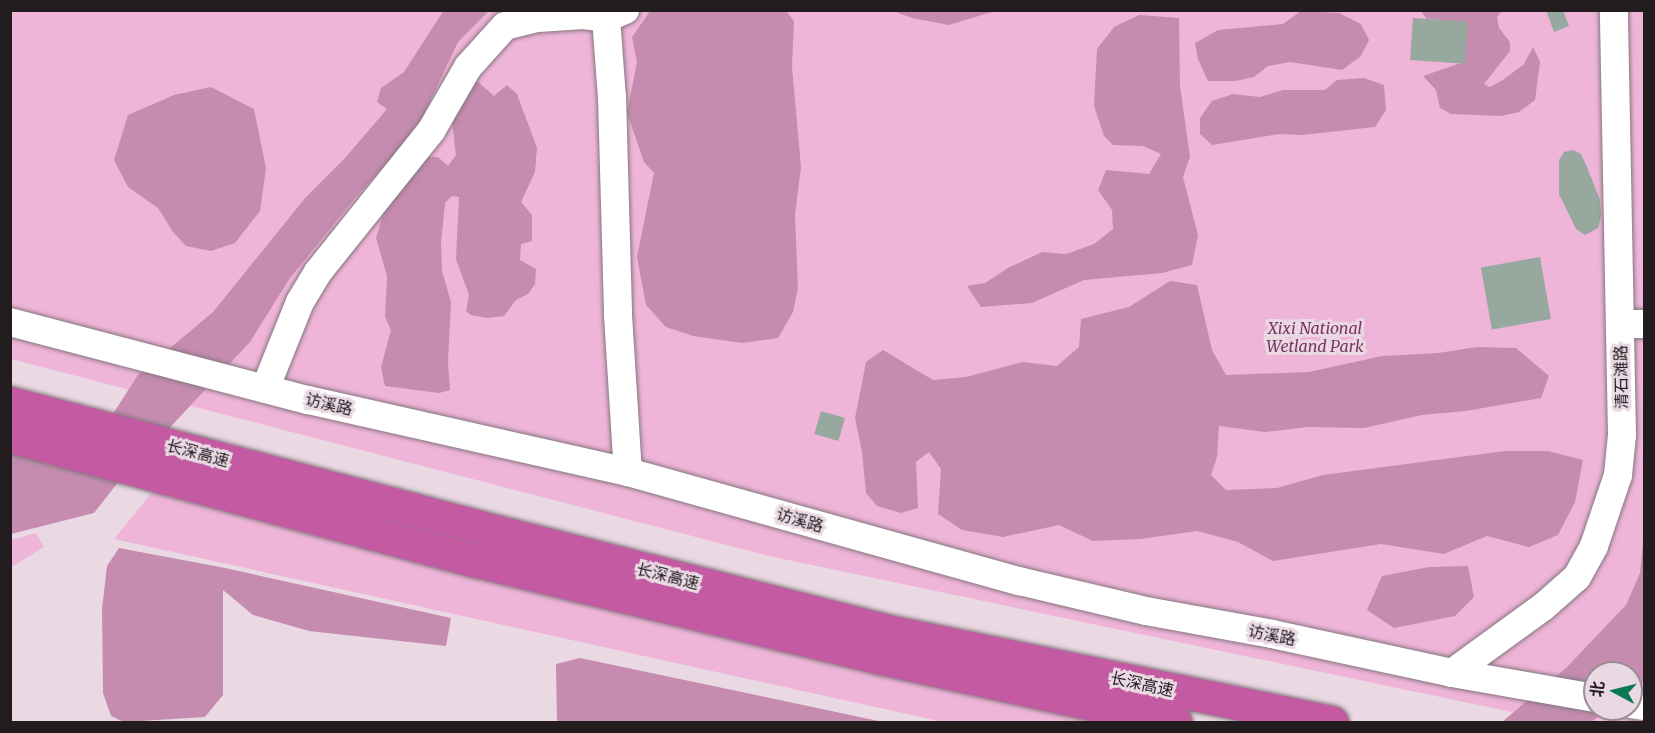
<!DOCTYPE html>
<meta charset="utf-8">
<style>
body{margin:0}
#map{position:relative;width:1655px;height:733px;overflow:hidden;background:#ead9e3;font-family:Merriweather,"Noto Sans SC",serif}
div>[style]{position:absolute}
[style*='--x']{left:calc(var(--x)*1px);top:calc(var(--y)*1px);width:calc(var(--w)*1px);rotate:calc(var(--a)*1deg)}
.green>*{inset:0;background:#efb5d9}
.water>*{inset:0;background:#c58cb0}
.building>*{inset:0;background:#97a89f;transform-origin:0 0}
.roads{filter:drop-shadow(0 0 2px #85767f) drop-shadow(0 0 2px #85767f)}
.minor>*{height:28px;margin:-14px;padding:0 14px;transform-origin:14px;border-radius:14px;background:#fff}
.highway>*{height:33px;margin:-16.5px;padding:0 16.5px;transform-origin:16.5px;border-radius:16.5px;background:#c45aa2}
span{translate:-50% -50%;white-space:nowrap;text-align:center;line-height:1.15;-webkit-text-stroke:6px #ead9e3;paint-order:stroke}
.park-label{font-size:16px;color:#7b3565;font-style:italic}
.street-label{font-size:16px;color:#221c1f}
.frame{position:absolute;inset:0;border:12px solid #221c1f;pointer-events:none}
.north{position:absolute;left:1583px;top:661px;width:60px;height:60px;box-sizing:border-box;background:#ead9e3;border:2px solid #9a8d95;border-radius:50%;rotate:277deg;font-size:16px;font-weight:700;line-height:24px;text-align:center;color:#221c1f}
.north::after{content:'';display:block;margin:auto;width:21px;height:27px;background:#0b7853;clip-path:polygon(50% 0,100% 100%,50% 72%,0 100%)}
</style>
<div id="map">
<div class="green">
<i style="clip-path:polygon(evenodd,10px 11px,1644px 11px,1644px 722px,1559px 722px,769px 556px,11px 359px,10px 11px,1595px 673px,1631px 673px,1631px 709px,1595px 709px,1595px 673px)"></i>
<i style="clip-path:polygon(154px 490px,1143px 722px,943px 722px,114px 539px)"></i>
<i style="clip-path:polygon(36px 533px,44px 547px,11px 567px,11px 540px)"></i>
</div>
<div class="water">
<i style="clip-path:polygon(444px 10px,489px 11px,458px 42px,423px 116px,397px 152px,355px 198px,290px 278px,250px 342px,116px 485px,94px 513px,11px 534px,11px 416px,109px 420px,138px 375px,213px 312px,306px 197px,345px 158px,387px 109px,377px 102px,381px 88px,404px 72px)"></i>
<i style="clip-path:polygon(650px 11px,786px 11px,794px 21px,792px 67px,801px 167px,795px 215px,798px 288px,793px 312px,778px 338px,742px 343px,693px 336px,666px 327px,646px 305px,637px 257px,654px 173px,644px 162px,627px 113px,637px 62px,632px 37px)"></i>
<i style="clip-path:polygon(893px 11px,995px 10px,995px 11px,949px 25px,912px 18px)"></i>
<i style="clip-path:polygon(1301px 11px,1339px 13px,1361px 24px,1369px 40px,1361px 56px,1342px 70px,1290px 62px,1268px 66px,1254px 77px,1236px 81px,1208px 81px,1198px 59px,1195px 43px,1218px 30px,1283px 24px)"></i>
<i style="clip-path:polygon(1421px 11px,1502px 11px,1497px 17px,1499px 28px,1510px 42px,1510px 51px,1484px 84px,1490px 87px,1503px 80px,1524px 64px,1533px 47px,1540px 62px,1535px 100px,1519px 112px,1501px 116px,1451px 114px,1440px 108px,1436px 90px,1423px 76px,1461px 63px,1468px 22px,1427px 19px)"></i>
<i style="clip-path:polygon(1139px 15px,1179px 18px,1180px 86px,1190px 157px,1183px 177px,1198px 235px,1192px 265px,1162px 273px,1084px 280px,1032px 303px,981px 307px,967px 286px,985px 283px,1008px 268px,1042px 252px,1066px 254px,1094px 244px,1113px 229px,1112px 210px,1098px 190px,1106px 170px,1149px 174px,1161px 154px,1143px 146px,1113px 145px,1104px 136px,1094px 106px,1097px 49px,1114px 27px)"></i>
<i style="clip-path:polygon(1364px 78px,1384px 85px,1386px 110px,1375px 127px,1302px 135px,1280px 134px,1212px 145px,1200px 134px,1200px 118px,1212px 101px,1233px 94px,1260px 97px,1283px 90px,1325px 90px,1337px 80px)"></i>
<i style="clip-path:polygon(477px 81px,494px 96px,507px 85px,517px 94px,537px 148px,535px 172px,521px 202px,532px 215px,532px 241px,521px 244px,520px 260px,536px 269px,535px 284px,528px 294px,516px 300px,504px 316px,487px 318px,471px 315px,466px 311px,469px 295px,456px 259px,459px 197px,452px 196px,445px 203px,441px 243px,442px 271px,451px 302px,448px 362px,450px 390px,439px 393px,385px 386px,381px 367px,391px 330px,385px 317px,387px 276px,376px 238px,386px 205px,424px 157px,438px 157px,448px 166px,456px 155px,451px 114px)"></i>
<i style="clip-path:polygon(211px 87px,254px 109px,266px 168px,260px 211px,235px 243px,211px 251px,186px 246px,173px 232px,158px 208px,128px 187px,114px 160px,128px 115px,174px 95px)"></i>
<i style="clip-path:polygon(1170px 281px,1197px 285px,1212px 350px,1226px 375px,1309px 372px,1382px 356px,1438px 353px,1477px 347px,1516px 348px,1549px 376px,1541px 398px,1466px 411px,1422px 415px,1364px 428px,1308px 427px,1265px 432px,1219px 426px,1217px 457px,1211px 475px,1226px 490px,1277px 488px,1323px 475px,1505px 451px,1548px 451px,1583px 460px,1575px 502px,1558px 535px,1529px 547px,1487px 536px,1444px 554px,1381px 544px,1273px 561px,1238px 542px,1197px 531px,1140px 539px,1093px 541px,1059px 525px,1003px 537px,962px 530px,938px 514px,941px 469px,929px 452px,916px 462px,918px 508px,901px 513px,877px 506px,866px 493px,862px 452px,855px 418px,866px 362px,883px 350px,933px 380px,966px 377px,1023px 362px,1057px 366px,1079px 347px,1081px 319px,1129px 307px)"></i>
<i style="clip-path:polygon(1644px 532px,1644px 681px,1631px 692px,1631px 673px,1595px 673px,1595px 709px,1608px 709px,1591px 722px,1502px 722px,1567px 667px,1626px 605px,1640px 573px)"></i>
<i style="clip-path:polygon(119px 548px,225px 568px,451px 618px,446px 646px,309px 631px,253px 615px,223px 590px,223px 695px,205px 717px,124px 722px,111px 716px,103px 693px,102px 609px,107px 566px)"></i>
<i style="clip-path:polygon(1468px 566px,1474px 597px,1455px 616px,1394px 628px,1367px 610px,1382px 576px,1429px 567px)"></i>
<i style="clip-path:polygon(580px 658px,756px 695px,883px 722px,557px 722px,556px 664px)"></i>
</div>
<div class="building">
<i style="clip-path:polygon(1546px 10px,1563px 10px,1569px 26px,1554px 32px)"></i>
<i style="left:1413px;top:18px;width:55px;height:42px;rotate:4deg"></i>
<i style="clip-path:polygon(1573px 150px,1581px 154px,1587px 167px,1600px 200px,1601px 216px,1598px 228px,1585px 235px,1576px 229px,1559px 194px,1559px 160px,1564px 152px)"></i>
<i style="left:1540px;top:257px;width:63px;height:60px;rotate:80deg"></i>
<i style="left:821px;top:411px;width:25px;height:24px;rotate:16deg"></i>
</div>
<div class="roads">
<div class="minor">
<i style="--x:606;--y:18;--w:79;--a:85.7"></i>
<i style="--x:612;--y:97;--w:218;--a:88.4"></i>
<i style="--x:618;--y:315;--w:157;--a:86.4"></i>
<i style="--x:10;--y:322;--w:308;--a:14.7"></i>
<i style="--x:308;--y:400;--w:328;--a:12.7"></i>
<i style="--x:628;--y:472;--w:406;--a:15.6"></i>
<i style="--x:1019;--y:581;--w:130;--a:13.3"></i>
<i style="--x:1146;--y:611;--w:128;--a:10.3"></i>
<i style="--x:1272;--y:634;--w:184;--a:12.2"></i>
<i style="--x:1452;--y:673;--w:145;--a:9.9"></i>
<i style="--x:1620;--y:324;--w:24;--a:0"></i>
<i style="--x:265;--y:389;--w:94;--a:-68.1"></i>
<i style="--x:300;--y:302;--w:35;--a:-59"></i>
<i style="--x:318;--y:272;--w:181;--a:-51.3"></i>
<i style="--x:431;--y:131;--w:74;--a:-60"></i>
<i style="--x:468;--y:67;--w:55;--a:-47.9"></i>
<i style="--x:505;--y:26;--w:34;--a:-14"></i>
<i style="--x:538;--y:18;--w:45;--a:-3.8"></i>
<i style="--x:583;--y:15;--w:23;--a:7"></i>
<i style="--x:606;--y:18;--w:21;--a:-23"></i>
<i style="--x:1452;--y:673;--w:112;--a:-36"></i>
<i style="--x:1543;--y:607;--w:45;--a:-41.4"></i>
<i style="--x:1577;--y:577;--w:35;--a:-61"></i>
<i style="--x:1594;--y:546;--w:75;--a:-71.3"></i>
<i style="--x:1618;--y:475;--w:40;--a:-84.3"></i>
<i style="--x:1622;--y:435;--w:425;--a:-91.1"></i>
<i style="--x:1631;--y:704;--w:13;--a:9"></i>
</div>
<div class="highway">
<i style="--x:10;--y:403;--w:485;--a:14.8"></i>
<i style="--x:479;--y:527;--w:416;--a:14.3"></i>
<i style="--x:882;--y:630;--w:459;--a:11.6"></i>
<i style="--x:10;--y:436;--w:480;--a:15"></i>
<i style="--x:474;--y:560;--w:415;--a:13.5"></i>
<i style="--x:877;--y:657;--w:305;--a:12.3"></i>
</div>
</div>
<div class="park-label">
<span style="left:1315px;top:337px">Xixi National<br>Wetland Park</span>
</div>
<div class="street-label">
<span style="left:1621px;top:377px;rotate:-91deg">清石滩路</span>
<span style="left:329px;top:404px;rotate:13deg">访溪路</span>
<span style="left:198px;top:453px;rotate:15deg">长深高速</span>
<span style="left:800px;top:520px;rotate:16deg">访溪路</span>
<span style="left:668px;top:576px;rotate:14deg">长深高速</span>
<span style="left:1272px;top:635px;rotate:11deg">访溪路</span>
<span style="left:1142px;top:684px;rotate:12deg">长深高速</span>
</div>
<div class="frame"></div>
<div class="north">北</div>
</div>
